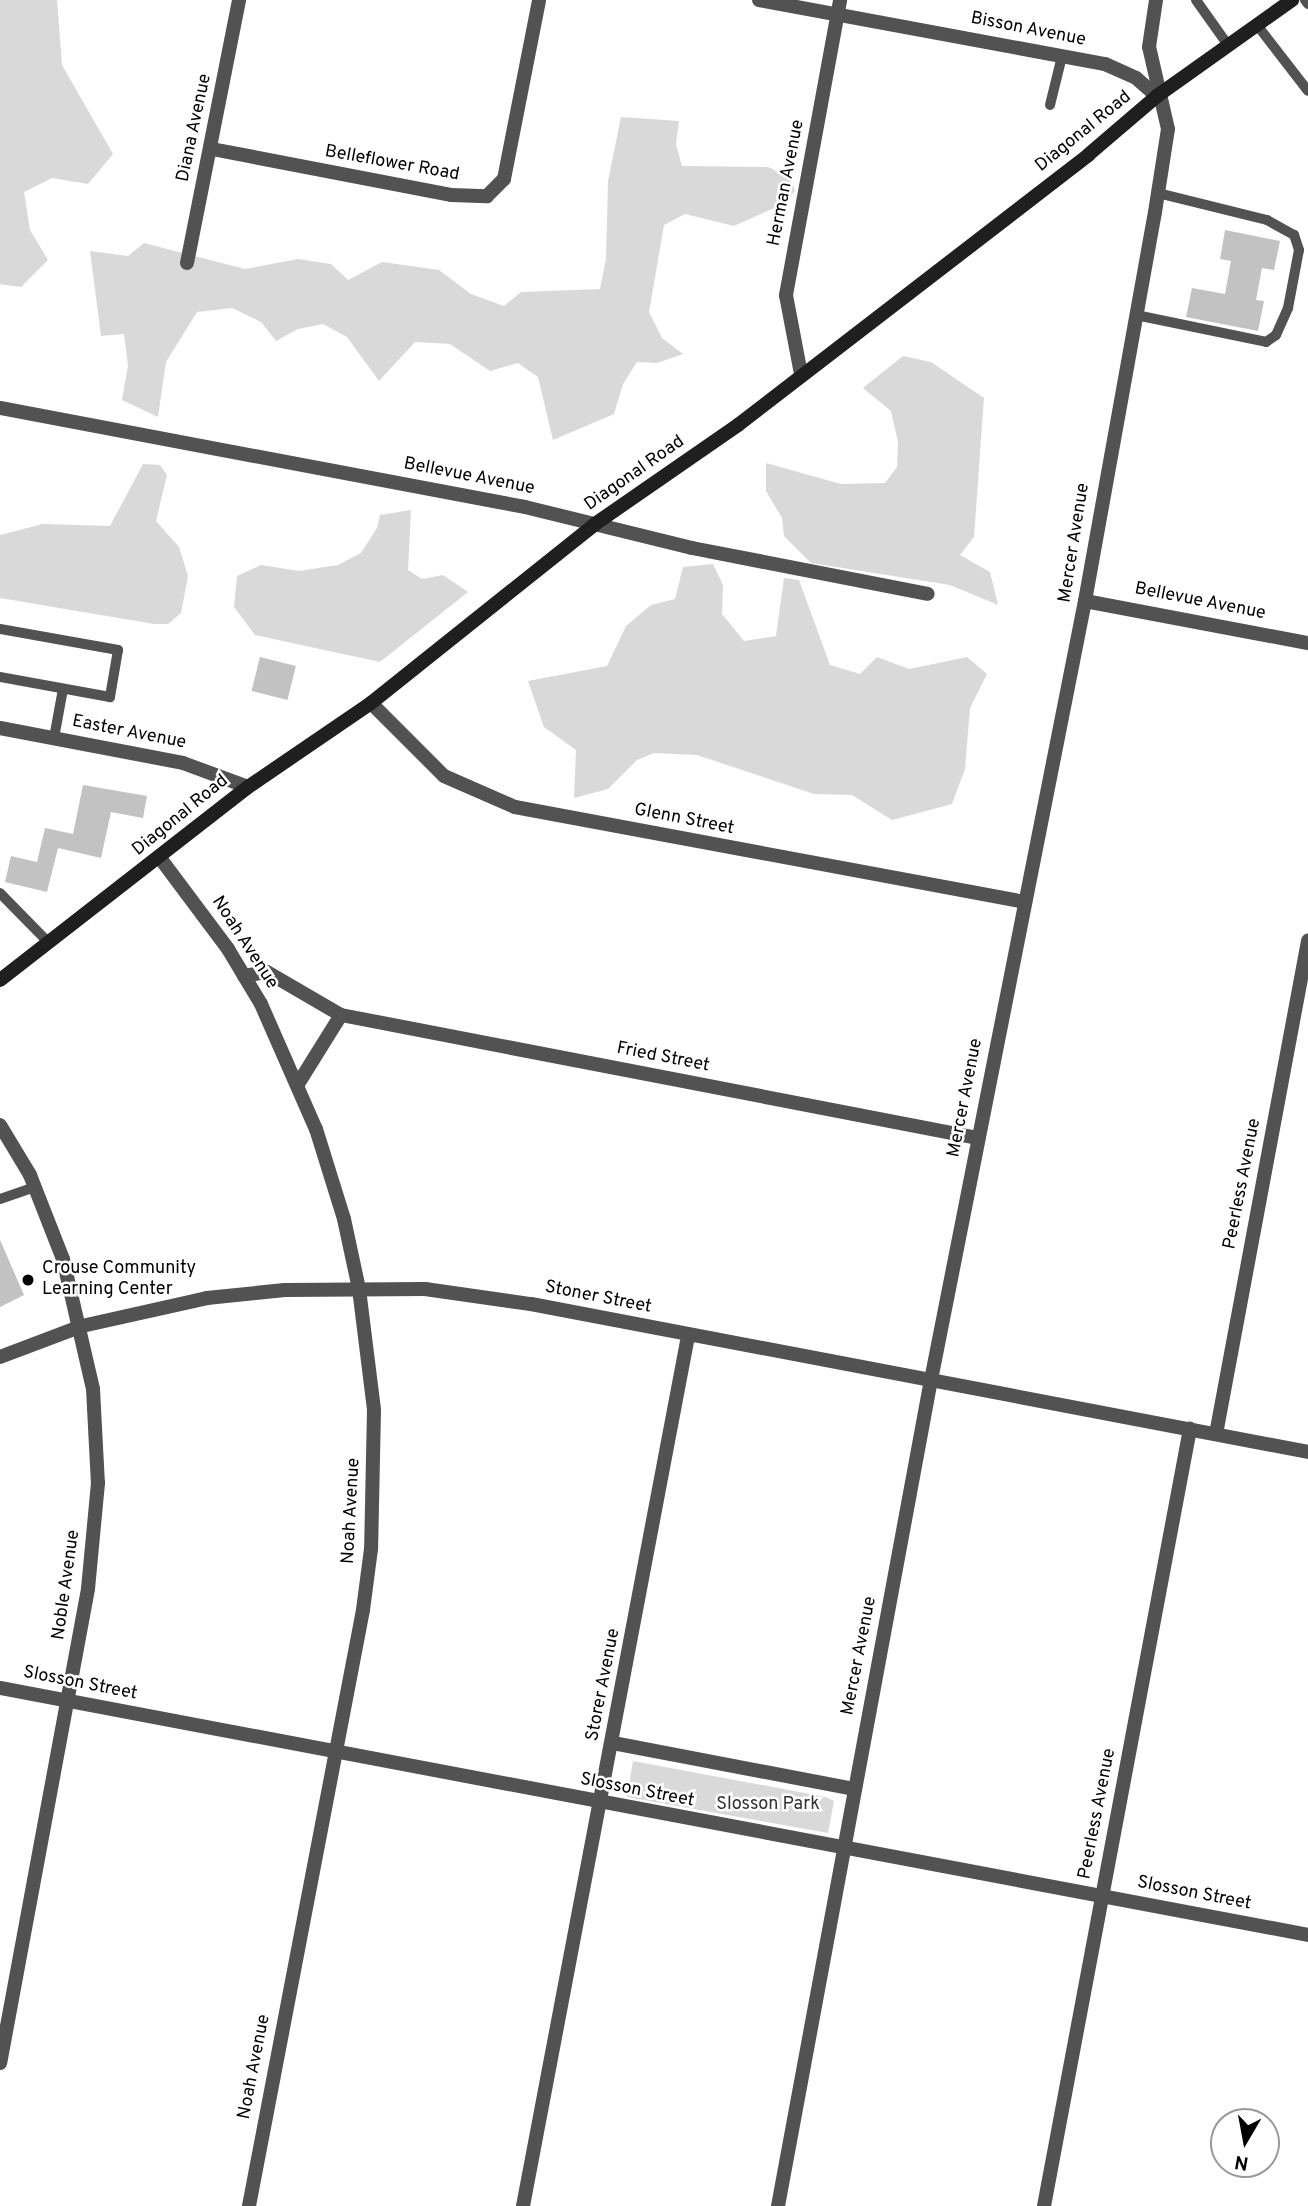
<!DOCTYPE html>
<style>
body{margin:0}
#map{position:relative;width:1308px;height:2206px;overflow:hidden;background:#fff;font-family:Overpass,sans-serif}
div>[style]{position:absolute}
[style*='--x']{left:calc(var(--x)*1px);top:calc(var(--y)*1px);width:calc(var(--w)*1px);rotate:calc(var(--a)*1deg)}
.green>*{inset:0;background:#d9d9d9}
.building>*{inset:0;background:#c2c2c2;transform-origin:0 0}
.lane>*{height:10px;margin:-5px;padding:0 5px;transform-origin:5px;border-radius:5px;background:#525252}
.street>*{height:14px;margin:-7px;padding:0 7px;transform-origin:7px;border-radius:7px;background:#525252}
.secondary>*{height:14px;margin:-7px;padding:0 7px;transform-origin:7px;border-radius:7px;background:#1f1f1f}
.dots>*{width:19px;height:19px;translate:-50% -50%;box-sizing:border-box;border:4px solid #fff;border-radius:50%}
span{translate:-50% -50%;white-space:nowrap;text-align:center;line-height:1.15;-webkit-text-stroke:5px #fff;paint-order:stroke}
.street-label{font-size:18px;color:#000}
.poi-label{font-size:18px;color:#000}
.left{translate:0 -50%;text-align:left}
.park-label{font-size:18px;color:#303030}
.north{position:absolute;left:1210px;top:2108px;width:70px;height:70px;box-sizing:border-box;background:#fff;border:2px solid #999;border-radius:50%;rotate:190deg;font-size:19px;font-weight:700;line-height:28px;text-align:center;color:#000}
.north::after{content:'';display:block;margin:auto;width:24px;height:32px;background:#000;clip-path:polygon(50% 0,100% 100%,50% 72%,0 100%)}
</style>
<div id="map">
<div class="green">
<i style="clip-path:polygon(0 0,57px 0,62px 65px,113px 154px,88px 184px,52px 178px,24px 192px,30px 230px,48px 260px,21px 287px,0 284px)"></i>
<i style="clip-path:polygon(621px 117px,679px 121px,676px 144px,682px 166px,768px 167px,791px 177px,795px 191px,783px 204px,734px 226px,685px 214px,664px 225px,649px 312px,662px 338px,683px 354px,657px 363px,637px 362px,623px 384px,614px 414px,553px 440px,538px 377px,518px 363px,490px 371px,450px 344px,415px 342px,379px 381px,347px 337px,323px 324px,298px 329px,276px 341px,261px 322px,232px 308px,197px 312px,166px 362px,158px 417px,122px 400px,128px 366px,124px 334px,101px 336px,90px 251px,128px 256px,144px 243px,245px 269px,298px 259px,331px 264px,348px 280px,382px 262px,439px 270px,471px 294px,504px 306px,521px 292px,600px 289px,606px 259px,608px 181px)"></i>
<i style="clip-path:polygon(903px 356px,931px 362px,984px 398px,974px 537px,960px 555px,990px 572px,998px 605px,950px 585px,811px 563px,784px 536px,782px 518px,766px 491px,766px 463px,841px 484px,885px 483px,897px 467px,898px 442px,891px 411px,863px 388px)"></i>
<i style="clip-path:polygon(143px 464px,160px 465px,167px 475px,156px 521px,179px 547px,188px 576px,181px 613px,168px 624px,154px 624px,0 598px,0 535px,43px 524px,110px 526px)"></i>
<i style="clip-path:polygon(411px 510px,408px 570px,422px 579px,443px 575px,468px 592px,380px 662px,255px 635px,234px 607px,237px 576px,261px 565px,299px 571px,338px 565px,361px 553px,377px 528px,380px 515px)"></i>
<i style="clip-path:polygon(713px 564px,723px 585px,722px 614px,744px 641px,776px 636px,784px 578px,799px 580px,830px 665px,860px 674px,877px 657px,909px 669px,967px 657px,987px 674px,970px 708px,965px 769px,952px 804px,892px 820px,852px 795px,814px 794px,697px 755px,654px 753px,637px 760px,608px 789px,574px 798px,576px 750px,544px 727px,528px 681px,607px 666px,626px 626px,651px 605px,675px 599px,683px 567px)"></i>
<i style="clip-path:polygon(633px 1761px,826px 1797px,834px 1801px,828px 1833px,627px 1797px)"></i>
</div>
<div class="building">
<i style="clip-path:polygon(1225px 230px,1280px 241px,1274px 270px,1262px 268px,1256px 300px,1264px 301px,1258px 331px,1186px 317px,1192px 288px,1225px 294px,1231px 261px,1220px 259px)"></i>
<i style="left:260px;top:657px;width:37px;height:35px;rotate:14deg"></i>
<i style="clip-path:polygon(83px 785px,147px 796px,143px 818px,111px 812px,101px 858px,58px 848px,47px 892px,5px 882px,11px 856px,37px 862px,45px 828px,73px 834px)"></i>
<i style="clip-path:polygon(0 1240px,24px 1295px,0 1307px)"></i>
</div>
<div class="lane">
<i style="--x:1196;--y:0;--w:55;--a:54.6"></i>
<i style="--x:1305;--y:0;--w:5;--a:53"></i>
<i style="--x:1257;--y:25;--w:83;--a:52.3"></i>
<i style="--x:1050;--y:105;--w:50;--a:-76.2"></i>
<i style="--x:1136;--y:315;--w:133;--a:11.7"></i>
<i style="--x:1266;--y:342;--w:12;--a:-35"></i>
<i style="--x:1276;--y:335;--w:30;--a:-66"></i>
<i style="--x:1288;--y:308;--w:59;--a:-79.3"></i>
<i style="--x:1299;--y:250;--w:16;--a:-108"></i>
<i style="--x:1294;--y:235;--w:31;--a:-151"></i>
<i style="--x:1267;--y:220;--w:112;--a:-166.1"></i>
<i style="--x:0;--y:629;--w:120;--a:10.1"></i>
<i style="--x:118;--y:650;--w:48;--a:99.7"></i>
<i style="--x:110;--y:697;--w:112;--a:-169.7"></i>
<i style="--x:54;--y:738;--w:50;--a:-79.6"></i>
<i style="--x:0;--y:893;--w:70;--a:45.6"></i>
<i style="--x:0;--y:1199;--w:37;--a:-19"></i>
</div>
<div class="street">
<i style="--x:759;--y:0;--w:352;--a:10.5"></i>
<i style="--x:1105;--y:64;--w:34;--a:24"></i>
<i style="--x:1136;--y:78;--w:28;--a:41"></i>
<i style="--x:212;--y:149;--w:243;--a:10.9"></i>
<i style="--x:451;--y:195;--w:36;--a:2"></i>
<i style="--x:487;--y:196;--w:24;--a:-45"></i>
<i style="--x:504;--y:179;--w:182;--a:-78.9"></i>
<i style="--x:187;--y:263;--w:268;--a:-78.8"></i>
<i style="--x:801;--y:374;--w:80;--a:-100.8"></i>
<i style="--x:786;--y:295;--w:300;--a:-79.6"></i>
<i style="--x:0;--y:408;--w:534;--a:10.68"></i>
<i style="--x:525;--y:507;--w:172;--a:13.8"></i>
<i style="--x:692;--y:548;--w:240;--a:11"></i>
<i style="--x:1085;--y:601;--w:227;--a:10.7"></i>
<i style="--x:371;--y:703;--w:103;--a:45"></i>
<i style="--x:444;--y:776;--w:77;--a:23.6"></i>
<i style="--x:515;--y:807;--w:519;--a:10.55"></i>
<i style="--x:0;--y:728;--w:186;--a:10.8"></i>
<i style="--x:183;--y:763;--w:69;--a:20.3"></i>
<i style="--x:160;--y:858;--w:114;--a:53.2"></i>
<i style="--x:228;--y:949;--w:64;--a:59"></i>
<i style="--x:261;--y:1004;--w:137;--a:66.3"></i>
<i style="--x:316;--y:1129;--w:94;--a:72.7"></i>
<i style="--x:344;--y:1219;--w:72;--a:77.9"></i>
<i style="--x:359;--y:1289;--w:122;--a:82.9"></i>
<i style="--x:374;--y:1410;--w:139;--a:91.2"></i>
<i style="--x:371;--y:1549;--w:62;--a:97.5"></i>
<i style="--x:363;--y:1610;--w:607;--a:100.83"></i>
<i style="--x:244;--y:976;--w:23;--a:-10"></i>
<i style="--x:267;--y:972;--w:86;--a:30.2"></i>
<i style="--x:341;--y:1015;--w:649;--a:10.93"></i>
<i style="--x:298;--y:1084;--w:81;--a:-58.1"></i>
<i style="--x:0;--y:1125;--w:58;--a:59"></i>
<i style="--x:30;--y:1175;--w:90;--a:68.6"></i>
<i style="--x:63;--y:1259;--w:133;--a:77"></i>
<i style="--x:93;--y:1389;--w:94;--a:87"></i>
<i style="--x:98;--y:1483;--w:106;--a:95.4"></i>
<i style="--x:88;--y:1589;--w:482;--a:100.5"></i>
<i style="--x:0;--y:1357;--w:88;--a:-20.7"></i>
<i style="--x:82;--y:1326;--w:128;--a:-12.6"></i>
<i style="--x:207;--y:1298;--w:78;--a:-5.9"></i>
<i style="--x:285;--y:1290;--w:140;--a:-0.4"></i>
<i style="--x:425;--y:1289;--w:107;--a:8.1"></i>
<i style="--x:531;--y:1304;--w:791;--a:10.78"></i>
<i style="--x:1216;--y:1434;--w:502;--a:-79.43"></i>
<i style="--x:0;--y:1688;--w:1331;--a:10.69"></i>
<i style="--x:613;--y:1743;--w:245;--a:10.8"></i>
<i style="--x:523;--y:2206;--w:886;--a:-79.26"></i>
<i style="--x:778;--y:2206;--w:840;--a:-79.51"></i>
<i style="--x:931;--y:1380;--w:794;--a:-78.82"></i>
<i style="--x:1085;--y:601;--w:395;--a:-79.8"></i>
<i style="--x:1155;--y:212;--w:84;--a:-81.1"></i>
<i style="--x:1168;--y:129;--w:84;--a:-103"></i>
<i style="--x:1149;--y:47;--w:48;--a:-81.5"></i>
<i style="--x:1044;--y:2206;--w:791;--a:-79.36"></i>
</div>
<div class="secondary">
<i style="--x:0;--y:980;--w:314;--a:-37.9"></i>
<i style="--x:248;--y:787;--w:149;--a:-34.3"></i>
<i style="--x:371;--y:703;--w:287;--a:-38.6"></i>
<i style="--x:595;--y:524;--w:174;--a:-34.7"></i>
<i style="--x:738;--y:425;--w:442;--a:-37.6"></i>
<i style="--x:1088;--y:155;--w:91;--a:-40.5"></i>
<i style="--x:1157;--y:96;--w:166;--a:-35.4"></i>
</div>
<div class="dots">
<i style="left:28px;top:1280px;background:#000"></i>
</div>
<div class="street-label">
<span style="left:1028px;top:30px;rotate:11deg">Bisson Avenue</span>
<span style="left:195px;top:128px;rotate:-78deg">Diana Avenue</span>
<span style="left:1084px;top:132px;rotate:-39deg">Diagonal Road</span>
<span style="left:392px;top:164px;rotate:10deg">Belleflower Road</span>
<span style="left:787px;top:183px;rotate:-79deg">Herman Avenue</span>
<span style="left:635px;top:474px;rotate:-35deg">Diagonal Road</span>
<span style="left:469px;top:477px;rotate:11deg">Bellevue Avenue</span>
<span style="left:1075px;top:543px;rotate:-81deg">Mercer Avenue</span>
<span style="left:1200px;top:602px;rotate:11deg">Bellevue Avenue</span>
<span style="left:129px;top:733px;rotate:11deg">Easter Avenue</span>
<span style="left:181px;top:816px;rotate:-39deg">Diagonal Road</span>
<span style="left:684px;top:820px;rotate:11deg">Glenn Street</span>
<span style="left:244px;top:943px;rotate:57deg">Noah Avenue</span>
<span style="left:663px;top:1058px;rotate:11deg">Fried Street</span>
<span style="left:966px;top:1098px;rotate:-79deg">Mercer Avenue</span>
<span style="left:1243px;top:1184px;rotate:-79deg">Peerless Avenue</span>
<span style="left:598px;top:1298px;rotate:11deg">Stoner Street</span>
<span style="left:352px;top:1511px;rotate:-87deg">Noah Avenue</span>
<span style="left:67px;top:1585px;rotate:-82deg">Noble Avenue</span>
<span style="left:860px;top:1656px;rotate:-79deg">Mercer Avenue</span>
<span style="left:80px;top:1684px;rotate:11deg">Slosson Street</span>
<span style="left:604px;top:1685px;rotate:-79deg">Storer Avenue</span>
<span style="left:637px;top:1791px;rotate:11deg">Slosson Street</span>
<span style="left:1098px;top:1814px;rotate:-79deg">Peerless Avenue</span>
<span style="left:1194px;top:1894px;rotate:11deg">Slosson Street</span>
<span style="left:255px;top:2067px;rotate:-79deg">Noah Avenue</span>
</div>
<div class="poi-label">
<span class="left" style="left:42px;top:1280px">Crouse Community<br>Learning Center</span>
</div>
<div class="park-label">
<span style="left:768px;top:1805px">Slosson Park</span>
</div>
<div class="north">N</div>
</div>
